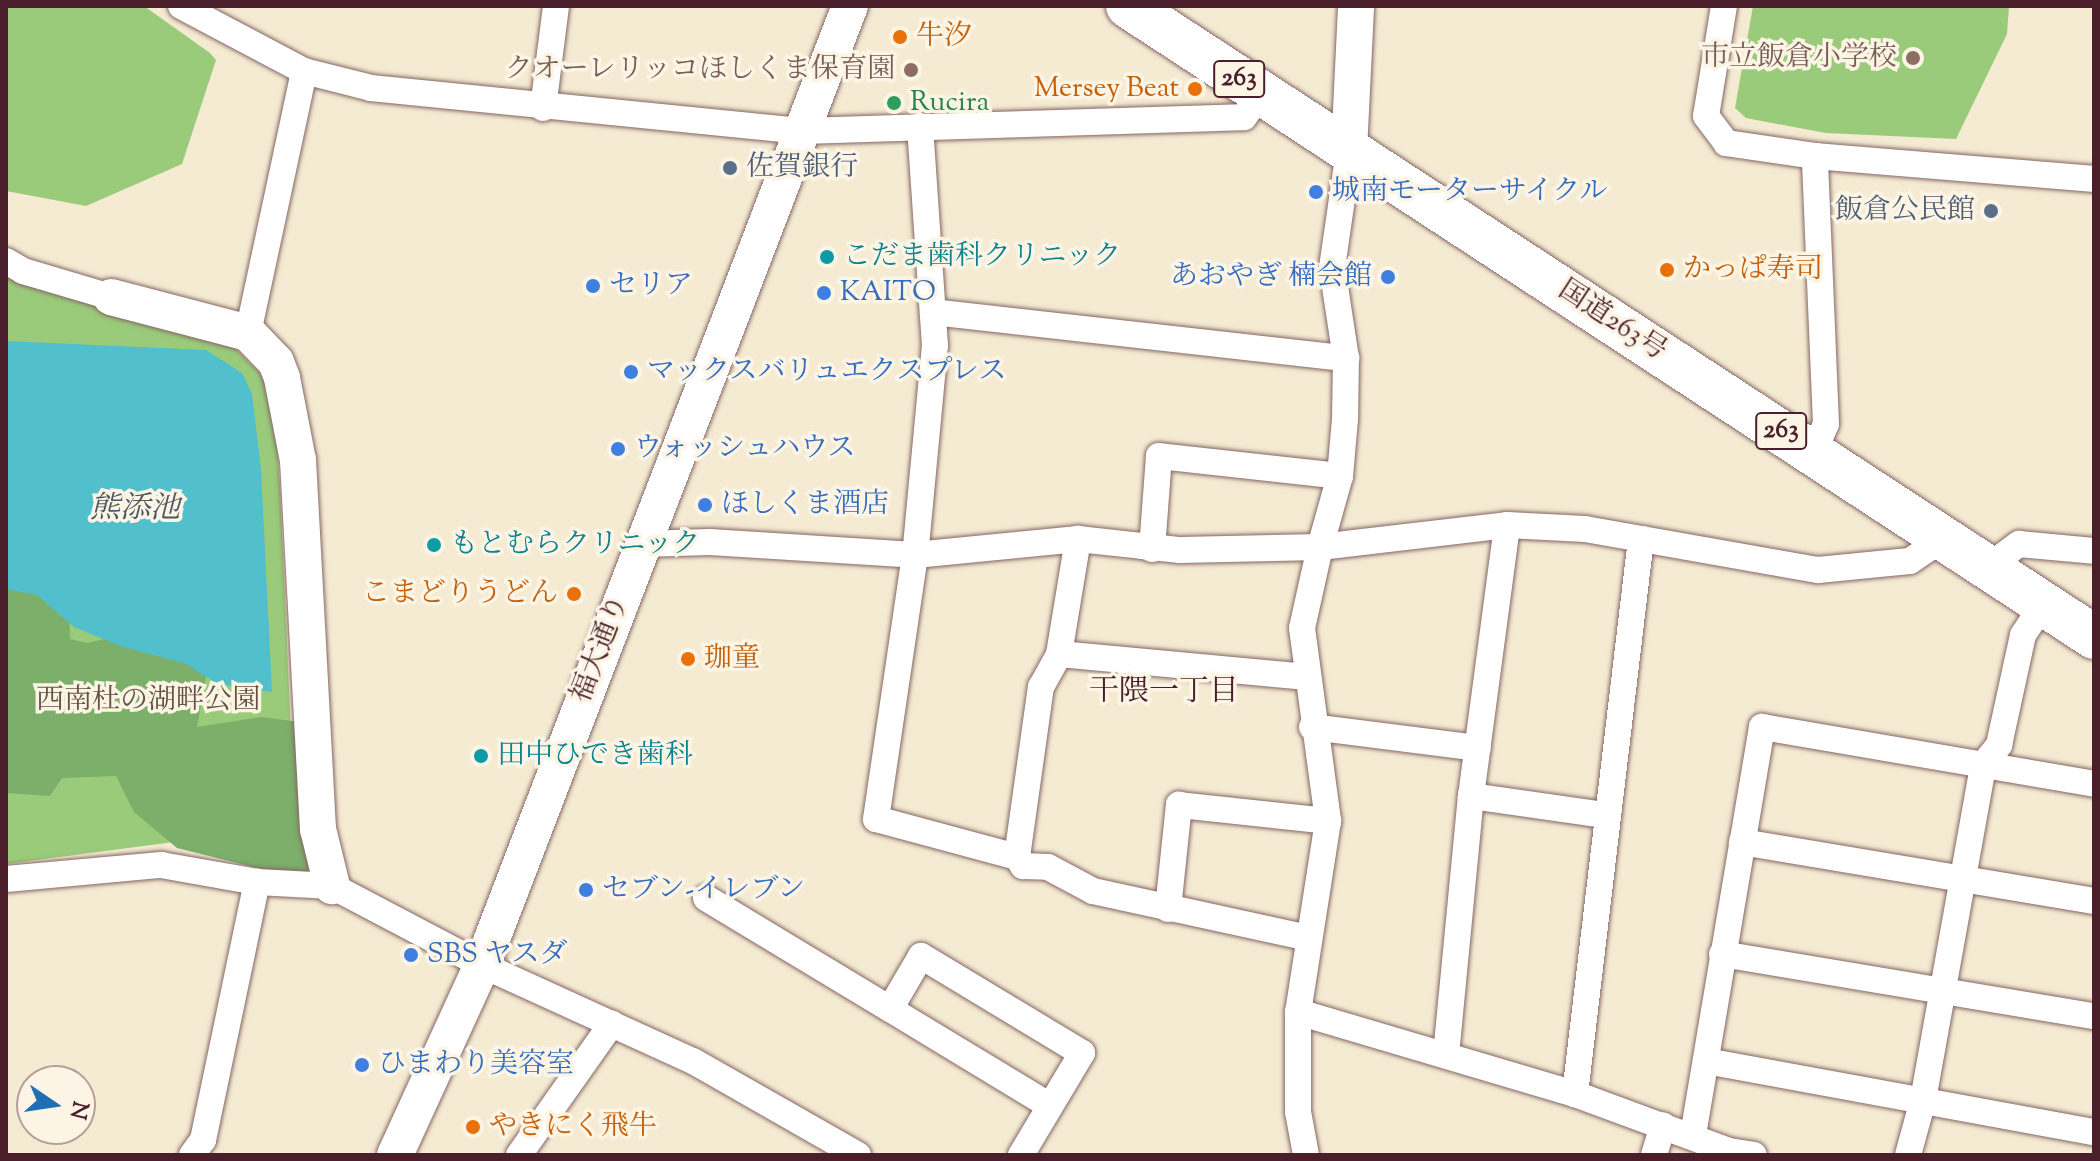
<!DOCTYPE html>
<meta charset="utf-8">
<style>
body{margin:0}
#map{position:relative;width:2100px;height:1161px;overflow:hidden;background:#f4ebd2;font-family:"Sorts Mill Goudy","Noto Serif JP",serif}
div>[style]{position:absolute}
[style*='--x']{left:calc(var(--x)*1px);top:calc(var(--y)*1px);width:calc(var(--w)*1px);rotate:calc(var(--a)*1deg)}
.green>*{inset:0;background:#9acb7a}
.forest>*{inset:0;background:#7baf6a}
.water>*{inset:0;background:#52bfcc}
.roads{filter:drop-shadow(0 0 2px #866665) drop-shadow(0 0 2px #866665)}
.street>*{height:26px;margin:-13px;padding:0 13px;transform-origin:13px;border-radius:13px;background:#fff}
.secondary>*{height:36px;margin:-18px;padding:0 18px;transform-origin:18px;border-radius:18px;background:#fff}
.highway>*{height:44px;margin:-22px;padding:0 22px;transform-origin:22px;border-radius:22px;background:#fff}
.dots>*{width:22px;height:22px;translate:-50% -50%;box-sizing:border-box;border:4px solid #fcf5e5;border-radius:50%}
span{translate:-50% -50%;white-space:nowrap;text-align:center;line-height:1.15;-webkit-text-stroke:7px #fcf5e5;paint-order:stroke}
.shield-label span{padding:2px 6px;background:#fcf5e5;border:2px solid;border-radius:6px;-webkit-text-stroke-width:0}
.shield-label{font-size:26px;color:#4a1f2b;font-weight:700}
.food-label{font-size:28px;color:#c56008}
.left{translate:0 -50%;text-align:left}
.right{translate:-100% -50%;text-align:right}
.education-label{font-size:28px;color:#785e54}
.leisure-label{font-size:28px;color:#27864d}
.service-label{font-size:28px;color:#4e5e75}
.shop-label{font-size:28px;color:#366cbe}
.culture-label{font-size:28px;color:#0d838f}
.street-label{font-size:28px;color:#4a1f2b}
.park-label{font-size:28px;color:#625343}
.water-label{font-size:30px;color:#4d5763;font-style:italic}
.neighbourhood-label{font-size:30px;color:#4a1f2b}
.frame{position:absolute;inset:0;border:8px solid #4a1f2b;pointer-events:none}
.north{position:absolute;left:16px;top:1065px;width:80px;height:80px;box-sizing:border-box;background:#fcf5e5;border:2px solid #b59f9b;border-radius:50%;rotate:103deg;font-size:22px;font-weight:700;line-height:32px;text-align:center;color:#4a1f2b}
.north::after{content:'';display:block;margin:auto;width:28px;height:36px;background:#1f6fb2;clip-path:polygon(50% 0,100% 100%,50% 72%,0 100%)}
</style>
<div id="map">
<div class="green">
<i style="clip-path:polygon(6px 6px,144px 6px,210px 53px,216px 60px,182px 164px,86px 206px,6px 191px)"></i>
<i style="clip-path:polygon(1753px 6px,2009px 6px,2007px 34px,1956px 139px,1826px 133px,1746px 118px,1735px 108px)"></i>
<i style="clip-path:polygon(6px 272px,229px 342px,263px 376px,275px 418px,280px 488px,297px 868px,174px 842px,6px 864px)"></i>
</div>
<div class="forest">
<i style="clip-path:polygon(6px 571px,69px 606px,70px 639px,87px 643px,122px 635px,207px 671px,197px 727px,261px 717px,300px 722px,311px 862px,307px 872px,269px 871px,177px 848px,134px 812px,116px 776px,62px 778px,50px 796px,6px 793px)"></i>
</div>
<div class="water">
<i style="clip-path:polygon(6px 341px,206px 350px,242px 373px,252px 394px,261px 470px,272px 692px,218px 684px,184px 663px,123px 647px,74px 627px,37px 595px,6px 589px)"></i>
</div>
<div class="roads">
<div class="street">
<i style="--x:181;--y:6;--w:139;--a:27.9"></i>
<i style="--x:304;--y:71;--w:69;--a:14.2"></i>
<i style="--x:371;--y:88;--w:431;--a:5.7"></i>
<i style="--x:800;--y:131;--w:444;--a:-1.8"></i>
<i style="--x:1244;--y:117;--w:29;--a:-54"></i>
<i style="--x:1724;--y:6;--w:111;--a:99.3"></i>
<i style="--x:1706;--y:116;--w:34;--a:53"></i>
<i style="--x:1726;--y:143;--w:90;--a:8.3"></i>
<i style="--x:543;--y:108;--w:103;--a:-82.7"></i>
<i style="--x:920;--y:126;--w:220;--a:86.1"></i>
<i style="--x:935;--y:345;--w:211;--a:95.4"></i>
<i style="--x:915;--y:555;--w:267;--a:98.4"></i>
<i style="--x:876;--y:819;--w:146;--a:15.1"></i>
<i style="--x:1017;--y:857;--w:11;--a:56"></i>
<i style="--x:1023;--y:866;--w:25;--a:2"></i>
<i style="--x:1048;--y:867;--w:51;--a:28.1"></i>
<i style="--x:1093;--y:891;--w:220;--a:12.3"></i>
<i style="--x:1349;--y:151;--w:117;--a:98.3"></i>
<i style="--x:1332;--y:267;--w:92;--a:81.3"></i>
<i style="--x:1346;--y:358;--w:61;--a:90.9"></i>
<i style="--x:1345;--y:419;--w:57;--a:95"></i>
<i style="--x:1340;--y:476;--w:74;--a:105.7"></i>
<i style="--x:1320;--y:547;--w:188;--a:-6.7"></i>
<i style="--x:1507;--y:525;--w:78;--a:2.9"></i>
<i style="--x:1585;--y:529;--w:237;--a:10"></i>
<i style="--x:1818;--y:570;--w:92;--a:-5.6"></i>
<i style="--x:1910;--y:561;--w:41;--a:-34.1"></i>
<i style="--x:6;--y:261;--w:20;--a:30"></i>
<i style="--x:23;--y:271;--w:92;--a:16.5"></i>
<i style="--x:933;--y:312;--w:416;--a:6.4"></i>
<i style="--x:248;--y:333;--w:268;--a:-77.9"></i>
<i style="--x:1814;--y:452;--w:30;--a:-67"></i>
<i style="--x:1826;--y:424;--w:268;--a:-92.4"></i>
<i style="--x:1815;--y:156;--w:280;--a:4.7"></i>
<i style="--x:640;--y:544;--w:70;--a:-1.6"></i>
<i style="--x:710;--y:542;--w:205;--a:3.6"></i>
<i style="--x:915;--y:555;--w:164;--a:-5.6"></i>
<i style="--x:1078;--y:539;--w:103;--a:6.2"></i>
<i style="--x:1180;--y:550;--w:140;--a:-1.2"></i>
<i style="--x:1320;--y:547;--w:83;--a:102.5"></i>
<i style="--x:1302;--y:628;--w:195;--a:82.3"></i>
<i style="--x:1328;--y:821;--w:193;--a:98.9"></i>
<i style="--x:1152;--y:549;--w:93;--a:-85.7"></i>
<i style="--x:1159;--y:456;--w:182;--a:6.3"></i>
<i style="--x:1988;--y:567;--w:39;--a:-37"></i>
<i style="--x:2019;--y:544;--w:75;--a:5.3"></i>
<i style="--x:1059;--y:654;--w:247;--a:5.3"></i>
<i style="--x:1312;--y:727;--w:167;--a:7.2"></i>
<i style="--x:1471;--y:796;--w:135;--a:8.1"></i>
<i style="--x:1742;--y:842;--w:357;--a:9.5"></i>
<i style="--x:1017;--y:857;--w:172;--a:-82"></i>
<i style="--x:1041;--y:687;--w:38;--a:-61"></i>
<i style="--x:1059;--y:654;--w:117;--a:-80.6"></i>
<i style="--x:6;--y:879;--w:156;--a:-5.2"></i>
<i style="--x:161;--y:865;--w:97;--a:10"></i>
<i style="--x:257;--y:882;--w:75;--a:3.1"></i>
<i style="--x:332;--y:886;--w:170;--a:27.8"></i>
<i style="--x:482;--y:965;--w:232;--a:24.5"></i>
<i style="--x:693;--y:1061;--w:190;--a:29.7"></i>
<i style="--x:706;--y:898;--w:215;--a:31.1"></i>
<i style="--x:1168;--y:909;--w:105;--a:-84"></i>
<i style="--x:1179;--y:805;--w:150;--a:6.1"></i>
<i style="--x:1722;--y:954;--w:377;--a:9.5"></i>
<i style="--x:1446;--y:1055;--w:260;--a:-84.5"></i>
<i style="--x:1471;--y:796;--w:273;--a:-82.4"></i>
<i style="--x:1706;--y:1061;--w:394;--a:10.4"></i>
<i style="--x:1575;--y:1094;--w:559;--a:-83.22"></i>
<i style="--x:1693;--y:1135;--w:414;--a:-80.4"></i>
<i style="--x:1762;--y:727;--w:337;--a:9.7"></i>
<i style="--x:192;--y:1155;--w:19;--a:-54"></i>
<i style="--x:203;--y:1140;--w:264;--a:-78.2"></i>
<i style="--x:519;--y:1155;--w:161;--a:-54.8"></i>
<i style="--x:1021;--y:1155;--w:119;--a:-59.1"></i>
<i style="--x:1082;--y:1053;--w:188;--a:-148.9"></i>
<i style="--x:921;--y:956;--w:61;--a:120.3"></i>
<i style="--x:890;--y:1009;--w:187;--a:31.2"></i>
<i style="--x:1306;--y:1155;--w:44;--a:-100.5"></i>
<i style="--x:1298;--y:1112;--w:100;--a:-90"></i>
<i style="--x:1298;--y:1012;--w:289;--a:16.5"></i>
<i style="--x:1575;--y:1094;--w:164;--a:20.3"></i>
<i style="--x:1729;--y:1151;--w:25;--a:9"></i>
<i style="--x:1654;--y:1155;--w:31;--a:-73"></i>
<i style="--x:1908;--y:1155;--w:57;--a:-74.7"></i>
<i style="--x:1923;--y:1100;--w:340;--a:-79.8"></i>
<i style="--x:1983;--y:765;--w:26;--a:-51"></i>
<i style="--x:1999;--y:745;--w:113;--a:-77.7"></i>
<i style="--x:2023;--y:635;--w:37;--a:-57"></i>
</div>
<div class="secondary">
<i style="--x:1349;--y:151;--w:145;--a:-87.2"></i>
<i style="--x:111;--y:297;--w:142;--a:14.7"></i>
<i style="--x:248;--y:333;--w:40;--a:46"></i>
<i style="--x:276;--y:362;--w:17;--a:69"></i>
<i style="--x:282;--y:378;--w:84;--a:79"></i>
<i style="--x:298;--y:460;--w:370;--a:86.9"></i>
<i style="--x:318;--y:829;--w:59;--a:76.2"></i>
<i style="--x:395;--y:1155;--w:209;--a:-65.4"></i>
<i style="--x:482;--y:965;--w:1027;--a:-69.01"></i>
</div>
<div class="highway">
<i style="--x:1128;--y:6;--w:1154;--a:33.15"></i>
</div>
</div>
<div class="dots">
<i style="left:900px;top:37px;background:#e8710a"></i>
<i style="left:1913px;top:58px;background:#8d6e63"></i>
<i style="left:911px;top:70px;background:#8d6e63"></i>
<i style="left:1195px;top:89px;background:#e8710a"></i>
<i style="left:894px;top:103px;background:#2e9e5b"></i>
<i style="left:730px;top:168px;background:#5c6f8a"></i>
<i style="left:1316px;top:192px;background:#3f7fe0"></i>
<i style="left:1991px;top:211px;background:#5c6f8a"></i>
<i style="left:827px;top:257px;background:#0f9aa8"></i>
<i style="left:1667px;top:270px;background:#e8710a"></i>
<i style="left:1388px;top:277px;background:#3f7fe0"></i>
<i style="left:593px;top:286px;background:#3f7fe0"></i>
<i style="left:824px;top:293px;background:#3f7fe0"></i>
<i style="left:631px;top:372px;background:#3f7fe0"></i>
<i style="left:618px;top:449px;background:#3f7fe0"></i>
<i style="left:705px;top:505px;background:#3f7fe0"></i>
<i style="left:434px;top:545px;background:#0f9aa8"></i>
<i style="left:574px;top:594px;background:#e8710a"></i>
<i style="left:688px;top:659px;background:#e8710a"></i>
<i style="left:481px;top:756px;background:#0f9aa8"></i>
<i style="left:586px;top:890px;background:#3f7fe0"></i>
<i style="left:411px;top:955px;background:#3f7fe0"></i>
<i style="left:362px;top:1065px;background:#3f7fe0"></i>
<i style="left:473px;top:1127px;background:#e8710a"></i>
</div>
<div class="shield-label">
<span style="left:1239px;top:79px">263</span>
<span style="left:1781px;top:431px">263</span>
</div>
<div class="food-label">
<span class="left" style="left:916px;top:37px">牛汐</span>
<span class="right" style="left:1179px;top:89px">Mersey Beat</span>
<span class="left" style="left:1683px;top:270px">かっぱ寿司</span>
<span class="right" style="left:558px;top:594px">こまどりうどん</span>
<span class="left" style="left:704px;top:659px">珈童</span>
<span class="left" style="left:489px;top:1127px">やきにく飛牛</span>
</div>
<div class="education-label">
<span class="right" style="left:1897px;top:58px">市立飯倉小学校</span>
<span class="right" style="left:895px;top:70px">クオーレリッコほしくま保育園</span>
</div>
<div class="leisure-label">
<span class="left" style="left:910px;top:103px">Rucira</span>
</div>
<div class="service-label">
<span class="left" style="left:746px;top:168px">佐賀銀行</span>
<span class="right" style="left:1975px;top:211px">飯倉公民館</span>
</div>
<div class="shop-label">
<span class="left" style="left:1332px;top:192px">城南モーターサイクル</span>
<span class="right" style="left:1372px;top:277px">あおやぎ 楠会館</span>
<span class="left" style="left:609px;top:286px">セリア</span>
<span class="left" style="left:840px;top:293px">KAITO</span>
<span class="left" style="left:647px;top:372px">マックスバリュエクスプレス</span>
<span class="left" style="left:634px;top:449px">ウォッシュハウス</span>
<span class="left" style="left:721px;top:505px">ほしくま酒店</span>
<span class="left" style="left:602px;top:890px">セブン-イレブン</span>
<span class="left" style="left:427px;top:955px">SBS ヤスダ</span>
<span class="left" style="left:378px;top:1065px">ひまわり美容室</span>
</div>
<div class="culture-label">
<span class="left" style="left:843px;top:257px">こだま歯科クリニック</span>
<span class="left" style="left:450px;top:545px">もとむらクリニック</span>
<span class="left" style="left:497px;top:756px">田中ひでき歯科</span>
</div>
<div class="street-label">
<span style="left:1612px;top:321px;rotate:33deg">国道263号</span>
<span style="left:601px;top:649px;rotate:-69deg">福大通り</span>
</div>
<div class="park-label">
<span style="left:148px;top:701px">西南杜の湖畔公園</span>
</div>
<div class="water-label">
<span style="left:135px;top:510px">熊添池</span>
</div>
<div class="neighbourhood-label">
<span style="left:1164px;top:693px">干隈一丁目</span>
</div>
<div class="frame"></div>
<div class="north">N</div>
</div>
